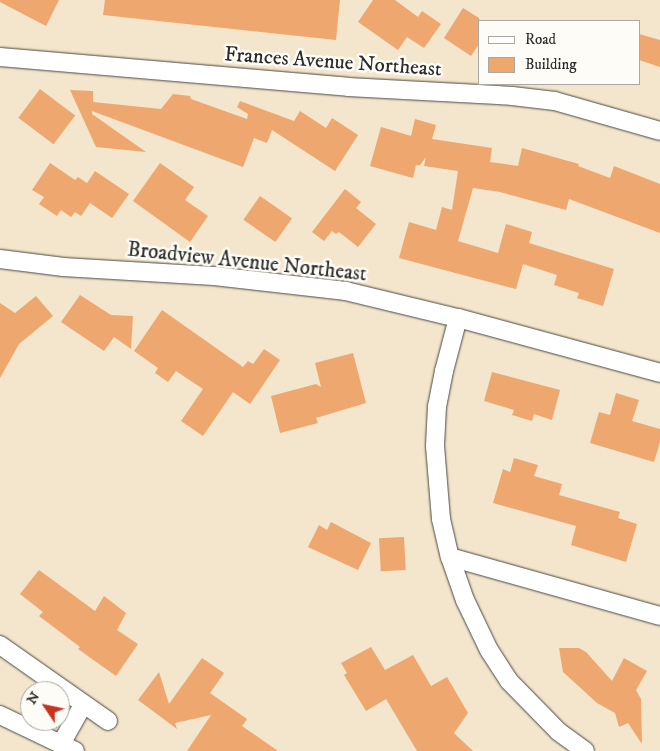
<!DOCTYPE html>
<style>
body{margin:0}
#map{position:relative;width:660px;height:751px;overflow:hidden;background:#f3e6cc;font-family:"IM FELL DW Pica",serif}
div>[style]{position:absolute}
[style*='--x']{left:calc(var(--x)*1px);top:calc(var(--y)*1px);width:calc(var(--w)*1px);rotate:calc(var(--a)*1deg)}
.building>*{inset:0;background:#eda76f;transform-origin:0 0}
.roads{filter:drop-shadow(0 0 1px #494743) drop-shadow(0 0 1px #494743)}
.street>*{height:18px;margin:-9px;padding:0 9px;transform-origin:9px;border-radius:9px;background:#fff}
span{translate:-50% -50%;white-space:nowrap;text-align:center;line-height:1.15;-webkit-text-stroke:5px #fdfcf7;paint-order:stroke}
.street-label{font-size:21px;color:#2b2b2b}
.legend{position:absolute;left:478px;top:20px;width:162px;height:65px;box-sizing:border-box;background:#fdfcf7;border:1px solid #a9a8a5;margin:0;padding:6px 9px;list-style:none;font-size:15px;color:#2b2b2b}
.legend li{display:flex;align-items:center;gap:10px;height:25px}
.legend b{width:25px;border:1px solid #a9a8a5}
.north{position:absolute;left:20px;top:681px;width:50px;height:50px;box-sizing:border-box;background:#fdfcf7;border:1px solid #a9a8a5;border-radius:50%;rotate:304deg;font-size:14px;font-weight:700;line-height:20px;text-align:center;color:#2b2b2b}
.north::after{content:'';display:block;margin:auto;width:18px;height:22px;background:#c8321e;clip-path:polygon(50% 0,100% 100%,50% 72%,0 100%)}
</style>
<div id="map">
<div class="building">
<i style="clip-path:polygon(0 0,59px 0,46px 26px,0 2px)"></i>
<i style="clip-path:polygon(105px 0,340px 0,336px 40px,103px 15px)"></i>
<i style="clip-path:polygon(373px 0,395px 0,418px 17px,422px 11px,441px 24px,424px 48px,407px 37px,398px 50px,358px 22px)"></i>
<i style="clip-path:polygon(463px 8px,479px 18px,479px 44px,471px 56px,444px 38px)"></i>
<i style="clip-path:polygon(639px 34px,660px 40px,660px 67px,639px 60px)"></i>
<i style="left:40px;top:89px;width:44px;height:36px;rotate:37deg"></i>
<i style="clip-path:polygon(70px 90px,93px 91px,93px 102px,161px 109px,173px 94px,190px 96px,191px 99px,247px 119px,248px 114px,237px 107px,240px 101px,294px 121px,300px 111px,326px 128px,332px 118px,358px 135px,335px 171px,272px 130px,267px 143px,254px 138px,243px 167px,92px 111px,92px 114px,146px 152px,96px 147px)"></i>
<i style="clip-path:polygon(415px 119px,436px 125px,432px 139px,492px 148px,490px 162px,518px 166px,522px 148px,579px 164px,578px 166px,610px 178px,614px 166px,660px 184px,660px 233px,569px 199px,566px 210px,500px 192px,473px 188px,458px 241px,498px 253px,506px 224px,532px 232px,529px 243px,614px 269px,603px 306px,577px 298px,579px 293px,554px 285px,557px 275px,523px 264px,516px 289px,399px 258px,409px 222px,436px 230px,442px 207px,452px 210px,458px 171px,424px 166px,426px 157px,420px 165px,416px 165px,413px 178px,370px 166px,381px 127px,411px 136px)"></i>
<i style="clip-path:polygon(50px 163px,75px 180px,78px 177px,87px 183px,95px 171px,129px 194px,112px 218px,90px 203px,81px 216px,75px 212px,71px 217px,61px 210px,57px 216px,39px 204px,44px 197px,32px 190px)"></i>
<i style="clip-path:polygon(160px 163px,194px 187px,185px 200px,208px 216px,190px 242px,133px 201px)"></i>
<i style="clip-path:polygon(345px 189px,361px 202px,356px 208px,376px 224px,358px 247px,339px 232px,336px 234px,332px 231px,324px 241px,312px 232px)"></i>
<i style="left:260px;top:196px;width:39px;height:29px;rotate:35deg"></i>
<i style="clip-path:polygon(80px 295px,111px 315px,133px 316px,131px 349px,114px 337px,104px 351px,61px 322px)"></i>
<i style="clip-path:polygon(36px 296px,53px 316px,19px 344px,0 378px,0 303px,15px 313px)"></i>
<i style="clip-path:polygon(162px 310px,243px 367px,248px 361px,253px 364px,264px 349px,280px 360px,250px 404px,233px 392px,203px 436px,181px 421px,203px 389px,176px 371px,168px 382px,155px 373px,158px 368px,134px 351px)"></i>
<i style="clip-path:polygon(353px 353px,366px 403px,316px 418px,318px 423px,280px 433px,271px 396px,316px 384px,321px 387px,315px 363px)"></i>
<i style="clip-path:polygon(492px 372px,560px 390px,552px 420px,534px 414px,532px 421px,512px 415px,514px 410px,484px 401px)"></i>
<i style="clip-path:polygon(616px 393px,639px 400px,632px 421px,660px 429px,660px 442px,654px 462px,590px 443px,599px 412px,610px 415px)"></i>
<i style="clip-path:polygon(514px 458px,538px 465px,534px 476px,562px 484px,559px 495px,620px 512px,618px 518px,637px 524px,626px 562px,571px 545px,576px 526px,493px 503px,503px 469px,510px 472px)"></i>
<i style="clip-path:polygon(331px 522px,371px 543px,358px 570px,308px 547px,319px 525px,327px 530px)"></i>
<i style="left:404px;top:537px;width:33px;height:25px;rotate:87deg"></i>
<i style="clip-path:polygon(39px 570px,95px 611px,104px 596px,126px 613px,117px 630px,138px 644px,116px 676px,78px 649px,80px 647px,39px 616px,43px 612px,20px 594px)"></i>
<i style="clip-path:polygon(371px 647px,385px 670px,413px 655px,431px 686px,447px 677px,468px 713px,454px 733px,473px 751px,417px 751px,386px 699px,366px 711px,344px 675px,347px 673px,341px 663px)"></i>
<i style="clip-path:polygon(559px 648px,579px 648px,586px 652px,612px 681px,624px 658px,647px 671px,636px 690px,641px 699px,642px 744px,628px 723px,619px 727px,615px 713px,597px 703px,563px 672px)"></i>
<i style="clip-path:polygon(202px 658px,224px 673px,210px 693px,247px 719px,242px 726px,278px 751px,187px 751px,211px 715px,175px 723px,177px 729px,138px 700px,159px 672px,169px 704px)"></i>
</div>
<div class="roads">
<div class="street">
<i style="--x:0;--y:57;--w:349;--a:4.9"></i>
<i style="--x:348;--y:87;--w:164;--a:3.1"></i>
<i style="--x:512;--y:96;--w:43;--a:6.6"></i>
<i style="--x:555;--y:101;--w:109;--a:15.9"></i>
<i style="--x:0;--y:259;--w:64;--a:7.2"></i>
<i style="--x:63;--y:267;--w:151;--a:3.4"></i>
<i style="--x:214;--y:276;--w:133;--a:6.5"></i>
<i style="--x:346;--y:291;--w:115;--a:13.6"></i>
<i style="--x:458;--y:318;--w:209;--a:15.2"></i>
<i style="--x:458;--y:318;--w:55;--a:104.8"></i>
<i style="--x:444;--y:371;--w:36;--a:101"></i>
<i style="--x:437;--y:406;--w:40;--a:92.9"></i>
<i style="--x:435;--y:446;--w:73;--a:85.3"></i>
<i style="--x:441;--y:519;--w:39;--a:77"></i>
<i style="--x:450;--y:557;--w:46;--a:70.8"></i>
<i style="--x:465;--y:600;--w:55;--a:64.4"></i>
<i style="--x:489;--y:650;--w:37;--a:57"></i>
<i style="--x:509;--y:681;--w:71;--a:45.6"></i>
<i style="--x:559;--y:732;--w:32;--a:36"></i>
<i style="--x:450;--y:557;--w:218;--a:15.7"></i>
<i style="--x:0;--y:645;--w:132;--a:35.1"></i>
<i style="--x:0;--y:715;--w:83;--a:25.6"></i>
<i style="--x:61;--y:744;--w:45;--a:-60.6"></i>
</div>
</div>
<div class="street-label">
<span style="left:333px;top:62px;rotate:4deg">Frances Avenue Northeast</span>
<span style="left:247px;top:262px;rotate:6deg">Broadview Avenue Northeast</span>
</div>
<ul class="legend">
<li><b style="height:6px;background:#fff"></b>Road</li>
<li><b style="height:14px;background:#eda76f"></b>Building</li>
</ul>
<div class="north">N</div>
</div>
